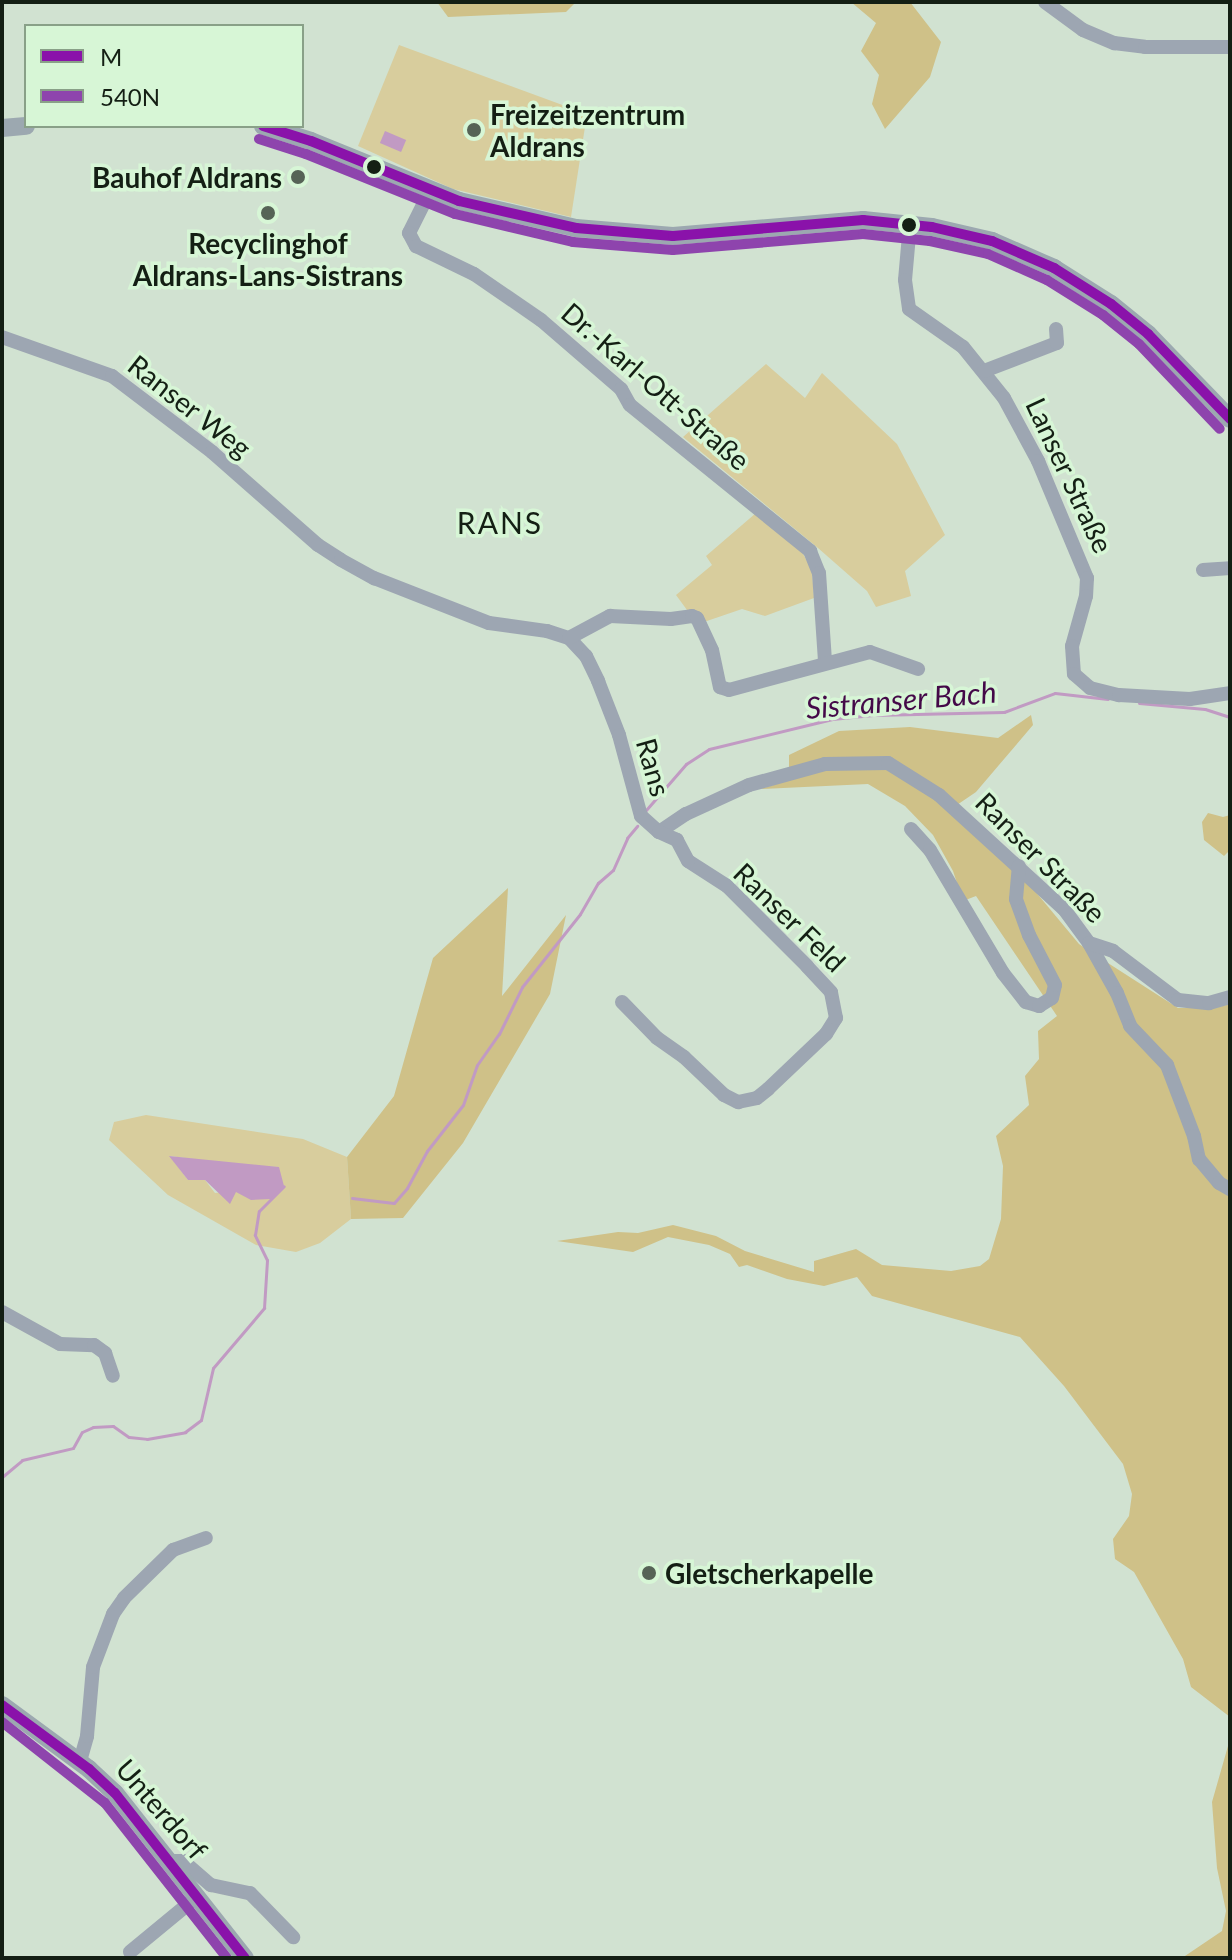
<!DOCTYPE html>
<meta charset="utf-8">
<style>
body{margin:0}
#map{position:relative;width:1232px;height:1960px;overflow:hidden;background:#d1e2d1;font-family:Lato,sans-serif}
div>[style]{position:absolute}
[style*='--x']{left:calc(var(--x)*1px);top:calc(var(--y)*1px);width:calc(var(--w)*1px);rotate:calc(var(--a)*1deg)}
.green>*{inset:0;background:#d8cd9d}
.forest>*{inset:0;background:#cfc188}
.water>*{inset:0;background:#c19ac3;transform-origin:0 0}
.stream>*{height:3px;margin:-1.5px;padding:0 1.5px;transform-origin:1.5px;border-radius:1.5px;background:#c19ac3}
.minor>*{height:14px;margin:-7px;padding:0 7px;transform-origin:7px;border-radius:7px;background:#9da6b2}
.major>*{height:18px;margin:-9px;padding:0 9px;transform-origin:9px;border-radius:9px;background:#9ca8b0}
.bus-1>*{height:10px;margin:-5px;padding:0 5px;transform-origin:5px;border-radius:5px;background:#8a12aa}
.bus-2>*{height:10px;margin:-5px;padding:0 5px;transform-origin:5px;border-radius:5px;background:#8e44ad}
.dots>*{width:22px;height:22px;translate:-50% -50%;box-sizing:border-box;border:4px solid #d7f6d6;border-radius:50%}
span{translate:-50% -50%;white-space:nowrap;text-align:center;line-height:1.15;-webkit-text-stroke:7px #d7f6d6;paint-order:stroke}
.poi-label{font-size:28px;color:#141f14;font-weight:700}
.left{translate:0 -50%;text-align:left}
.right{translate:-100% -50%;text-align:right}
.street-label{font-size:28px;color:#141f14}
.neighbourhood-label{font-size:30px;color:#141f14;letter-spacing:2px}
.water-label{font-size:30px;color:#440948;font-style:italic}
.frame{position:absolute;inset:0;border:4px solid #141f14;pointer-events:none}
.legend{position:absolute;left:24px;top:24px;width:280px;height:104px;box-sizing:border-box;background:#d7f6d6;border:2px solid #89a088;margin:0;padding:10px 14px;list-style:none;font-size:24px;color:#141f14}
.legend li{display:flex;align-items:center;gap:16px;height:40px}
.legend b{width:40px;border:2px solid #89a088}
</style>
<div id="map">
<div class="green">
<i style="clip-path:polygon(399px 45px,587px 114px,571px 217px,453px 189px,358px 146px)"></i>
<i style="clip-path:polygon(766px 364px,805px 398px,822px 373px,897px 444px,945px 535px,905px 571px,911px 596px,876px 607px,867px 591px,818px 548px,683px 437px)"></i>
<i style="clip-path:polygon(756px 513px,802px 552px,812px 570px,814px 598px,765px 616px,742px 609px,704px 622px,687px 610px,676px 595px,712px 565px,706px 556px)"></i>
<i style="clip-path:polygon(evenodd,146px 1115px,303px 1139px,347px 1157px,351px 1219px,320px 1243px,296px 1252px,256px 1245px,168px 1195px,109px 1140px,114px 1122px,146px 1115px,170px 1156px,246px 1166px,279px 1167px,236px 1191px,215px 1193px,205px 1180px,188px 1180px,170px 1156px)"></i>
</div>
<div class="forest">
<i style="clip-path:polygon(437px 2px,576px 2px,566px 12px,448px 17px)"></i>
<i style="clip-path:polygon(851px 2px,910px 2px,941px 42px,930px 77px,885px 129px,872px 104px,879px 75px,861px 51px,876px 23px)"></i>
<i style="clip-path:polygon(1031px 715px,1033px 725px,976px 792px,951px 809px,1010px 861px,1079px 944px,1097px 956px,1178px 1008px,1215px 1008px,1230px 1004px,1230px 1717px,1191px 1687px,1183px 1659px,1134px 1572px,1115px 1559px,1113px 1539px,1129px 1516px,1132px 1494px,1123px 1464px,1064px 1386px,1020px 1337px,872px 1296px,857px 1277px,824px 1286px,787px 1279px,747px 1265px,739px 1267px,730px 1254px,709px 1245px,668px 1237px,633px 1252px,557px 1241px,618px 1232px,638px 1233px,673px 1225px,716px 1236px,745px 1251px,814px 1272px,814px 1261px,856px 1249px,882px 1265px,951px 1271px,980px 1266px,989px 1259px,1001px 1219px,1003px 1166px,996px 1136px,1029px 1105px,1025px 1076px,1039px 1059px,1038px 1031px,1057px 1016px,976px 896px,963px 901px,953px 871px,933px 835px,905px 806px,868px 784px,760px 789px,789px 780px,789px 755px,839px 731px,910px 727px,998px 738px)"></i>
<i style="clip-path:polygon(1208px 813px,1223px 817px,1230px 815px,1230px 850px,1224px 856px,1204px 840px,1202px 822px)"></i>
<i style="clip-path:polygon(508px 888px,502px 996px,566px 915px,550px 994px,463px 1143px,403px 1218px,351px 1219px,347px 1157px,394px 1096px,433px 958px)"></i>
<i style="clip-path:polygon(1230px 1739px,1230px 1958px,1182px 1958px,1222px 1931px,1226px 1911px,1217px 1868px,1212px 1802px)"></i>
</div>
<div class="water">
<i style="left:385px;top:131px;width:23px;height:13px;rotate:23deg"></i>
<i style="clip-path:polygon(169px 1156px,279px 1167px,284px 1186px,271px 1199px,251px 1200px,236px 1192px,230px 1204px,205px 1180px,188px 1180px)"></i>
</div>
<div class="stream">
<i style="--x:1139;--y:703;--w:66;--a:5.2"></i>
<i style="--x:1205;--y:709;--w:26;--a:18"></i>
<i style="--x:646;--y:810;--w:61;--a:-49"></i>
<i style="--x:686;--y:764;--w:27;--a:-33"></i>
<i style="--x:709;--y:749;--w:127;--a:-13.7"></i>
<i style="--x:832;--y:719;--w:41;--a:-5.6"></i>
<i style="--x:873;--y:715;--w:131;--a:-1.3"></i>
<i style="--x:1004;--y:712;--w:54;--a:-20.4"></i>
<i style="--x:1055;--y:693;--w:53;--a:6.5"></i>
<i style="--x:352;--y:1198;--w:42;--a:6.8"></i>
<i style="--x:394;--y:1203;--w:20;--a:-49"></i>
<i style="--x:407;--y:1188;--w:42;--a:-61.6"></i>
<i style="--x:427;--y:1151;--w:58;--a:-52"></i>
<i style="--x:463;--y:1105;--w:42;--a:-70.7"></i>
<i style="--x:477;--y:1065;--w:38;--a:-55"></i>
<i style="--x:499;--y:1034;--w:52;--a:-63.9"></i>
<i style="--x:522;--y:987;--w:93;--a:-51.5"></i>
<i style="--x:580;--y:914;--w:36;--a:-60"></i>
<i style="--x:598;--y:883;--w:20;--a:-41"></i>
<i style="--x:613;--y:870;--w:35;--a:-66"></i>
<i style="--x:627;--y:838;--w:16;--a:-50"></i>
<i style="--x:2;--y:1477;--w:26;--a:-40"></i>
<i style="--x:22;--y:1460;--w:52;--a:-13.2"></i>
<i style="--x:73;--y:1448;--w:18;--a:-61"></i>
<i style="--x:82;--y:1432;--w:12;--a:-24"></i>
<i style="--x:93;--y:1427;--w:20;--a:-3"></i>
<i style="--x:113;--y:1426;--w:19;--a:35"></i>
<i style="--x:129;--y:1437;--w:18;--a:6"></i>
<i style="--x:147;--y:1439;--w:39;--a:-10"></i>
<i style="--x:185;--y:1432;--w:20;--a:-37"></i>
<i style="--x:201;--y:1420;--w:53;--a:-77"></i>
<i style="--x:213;--y:1368;--w:79;--a:-49.6"></i>
<i style="--x:264;--y:1308;--w:48;--a:-86.4"></i>
<i style="--x:267;--y:1260;--w:28;--a:-116"></i>
<i style="--x:255;--y:1235;--w:24;--a:-81"></i>
<i style="--x:259;--y:1211;--w:35;--a:-45"></i>
</div>
<div class="minor">
<i style="--x:1045;--y:2;--w:47;--a:36.4"></i>
<i style="--x:1083;--y:30;--w:34;--a:23"></i>
<i style="--x:1114;--y:43;--w:31;--a:7"></i>
<i style="--x:1145;--y:47;--w:85;--a:0"></i>
<i style="--x:430;--y:191;--w:47;--a:116.6"></i>
<i style="--x:409;--y:233;--w:15;--a:62"></i>
<i style="--x:416;--y:246;--w:64;--a:25.8"></i>
<i style="--x:474;--y:274;--w:81;--a:34.5"></i>
<i style="--x:541;--y:320;--w:106;--a:40.8"></i>
<i style="--x:621;--y:389;--w:18;--a:61"></i>
<i style="--x:630;--y:405;--w:232;--a:39"></i>
<i style="--x:810;--y:551;--w:24;--a:68"></i>
<i style="--x:819;--y:573;--w:88;--a:86.1"></i>
<i style="--x:910;--y:224;--w:56;--a:95.1"></i>
<i style="--x:905;--y:280;--w:29;--a:82"></i>
<i style="--x:909;--y:309;--w:66;--a:35.1"></i>
<i style="--x:963;--y:347;--w:65;--a:51.2"></i>
<i style="--x:1004;--y:398;--w:72;--a:61.6"></i>
<i style="--x:1038;--y:461;--w:127;--a:67.3"></i>
<i style="--x:1087;--y:578;--w:18;--a:93"></i>
<i style="--x:1086;--y:596;--w:52;--a:105.6"></i>
<i style="--x:1072;--y:646;--w:28;--a:86"></i>
<i style="--x:1074;--y:674;--w:21;--a:41"></i>
<i style="--x:1090;--y:688;--w:30;--a:14"></i>
<i style="--x:1119;--y:695;--w:71;--a:3.2"></i>
<i style="--x:1190;--y:699;--w:40;--a:-8.5"></i>
<i style="--x:2;--y:337;--w:117;--a:19.5"></i>
<i style="--x:112;--y:376;--w:126;--a:37.2"></i>
<i style="--x:212;--y:452;--w:141;--a:41.3"></i>
<i style="--x:318;--y:545;--w:27;--a:33"></i>
<i style="--x:341;--y:560;--w:38;--a:29"></i>
<i style="--x:374;--y:578;--w:123;--a:21.4"></i>
<i style="--x:489;--y:623;--w:59;--a:7.9"></i>
<i style="--x:547;--y:631;--w:23;--a:18"></i>
<i style="--x:569;--y:638;--w:25;--a:47"></i>
<i style="--x:586;--y:656;--w:28;--a:64"></i>
<i style="--x:598;--y:681;--w:58;--a:68.7"></i>
<i style="--x:619;--y:735;--w:84;--a:74.8"></i>
<i style="--x:641;--y:816;--w:24;--a:42"></i>
<i style="--x:659;--y:832;--w:32;--a:-34"></i>
<i style="--x:686;--y:814;--w:69;--a:-24.7"></i>
<i style="--x:749;--y:785;--w:79;--a:-15.4"></i>
<i style="--x:825;--y:764;--w:63;--a:-0.9"></i>
<i style="--x:888;--y:763;--w:60;--a:32.1"></i>
<i style="--x:939;--y:795;--w:169;--a:42.4"></i>
<i style="--x:1064;--y:909;--w:42;--a:53.7"></i>
<i style="--x:1089;--y:943;--w:57;--a:60.8"></i>
<i style="--x:1117;--y:993;--w:35;--a:68"></i>
<i style="--x:1130;--y:1026;--w:54;--a:46.5"></i>
<i style="--x:1167;--y:1065;--w:76;--a:69.2"></i>
<i style="--x:1194;--y:1136;--w:24;--a:78"></i>
<i style="--x:1199;--y:1159;--w:31;--a:50"></i>
<i style="--x:1219;--y:1183;--w:13;--a:29"></i>
<i style="--x:984;--y:371;--w:78;--a:-21"></i>
<i style="--x:1057;--y:343;--w:14;--a:-94"></i>
<i style="--x:1203;--y:570;--w:27;--a:-4"></i>
<i style="--x:569;--y:638;--w:47;--a:-28.2"></i>
<i style="--x:610;--y:616;--w:61;--a:2.8"></i>
<i style="--x:671;--y:619;--w:21;--a:-8"></i>
<i style="--x:692;--y:616;--w:5;--a:22"></i>
<i style="--x:697;--y:618;--w:35;--a:65"></i>
<i style="--x:712;--y:650;--w:38;--a:78"></i>
<i style="--x:720;--y:687;--w:9;--a:18"></i>
<i style="--x:729;--y:690;--w:146;--a:-15.1"></i>
<i style="--x:870;--y:652;--w:51;--a:19.5"></i>
<i style="--x:911;--y:829;--w:28;--a:48"></i>
<i style="--x:930;--y:850;--w:143;--a:59.3"></i>
<i style="--x:1003;--y:973;--w:37;--a:52"></i>
<i style="--x:1026;--y:1002;--w:14;--a:17"></i>
<i style="--x:1039;--y:1006;--w:15;--a:-32"></i>
<i style="--x:1052;--y:998;--w:13;--a:-77"></i>
<i style="--x:1055;--y:985;--w:56;--a:-117.5"></i>
<i style="--x:1029;--y:935;--w:38;--a:-110"></i>
<i style="--x:1016;--y:899;--w:33;--a:-85"></i>
<i style="--x:1089;--y:943;--w:25;--a:18"></i>
<i style="--x:1113;--y:951;--w:81;--a:37"></i>
<i style="--x:1178;--y:1000;--w:31;--a:6"></i>
<i style="--x:1209;--y:1003;--w:22;--a:-16"></i>
<i style="--x:622;--y:1002;--w:50;--a:45.8"></i>
<i style="--x:657;--y:1038;--w:33;--a:35"></i>
<i style="--x:684;--y:1057;--w:55;--a:43.5"></i>
<i style="--x:724;--y:1095;--w:16;--a:27"></i>
<i style="--x:738;--y:1102;--w:19;--a:-12"></i>
<i style="--x:757;--y:1098;--w:14;--a:-39"></i>
<i style="--x:768;--y:1089;--w:80;--a:-43.5"></i>
<i style="--x:826;--y:1034;--w:19;--a:-58"></i>
<i style="--x:836;--y:1018;--w:26;--a:-101"></i>
<i style="--x:831;--y:992;--w:35;--a:-133"></i>
<i style="--x:807;--y:966;--w:113;--a:-135"></i>
<i style="--x:727;--y:886;--w:46;--a:-147.3"></i>
<i style="--x:688;--y:861;--w:24;--a:-118"></i>
<i style="--x:677;--y:840;--w:20;--a:-156"></i>
<i style="--x:2;--y:1312;--w:66;--a:28.9"></i>
<i style="--x:60;--y:1344;--w:34;--a:2"></i>
<i style="--x:94;--y:1345;--w:14;--a:36"></i>
<i style="--x:105;--y:1353;--w:24;--a:71"></i>
<i style="--x:80;--y:1761;--w:26;--a:-74"></i>
<i style="--x:87;--y:1736;--w:69;--a:-85"></i>
<i style="--x:93;--y:1667;--w:57;--a:-69.3"></i>
<i style="--x:113;--y:1614;--w:19;--a:-55"></i>
<i style="--x:124;--y:1598;--w:69;--a:-44.4"></i>
<i style="--x:173;--y:1550;--w:35;--a:-20"></i>
<i style="--x:172;--y:1861;--w:11;--a:0"></i>
<i style="--x:183;--y:1861;--w:37;--a:41"></i>
<i style="--x:211;--y:1885;--w:40;--a:12"></i>
<i style="--x:250;--y:1893;--w:62;--a:45.7"></i>
<i style="--x:130;--y:1952;--w:88;--a:-39.5"></i>
</div>
<div class="major">
<i style="--x:263;--y:126;--w:50;--a:17.4"></i>
<i style="--x:311;--y:141;--w:160;--a:22.1"></i>
<i style="--x:459;--y:201;--w:120;--a:13"></i>
<i style="--x:576;--y:228;--w:97;--a:4.7"></i>
<i style="--x:673;--y:236;--w:191;--a:-4.8"></i>
<i style="--x:863;--y:220;--w:69;--a:5.8"></i>
<i style="--x:932;--y:227;--w:62;--a:13.1"></i>
<i style="--x:992;--y:241;--w:68;--a:23.5"></i>
<i style="--x:1054;--y:268;--w:67;--a:32.3"></i>
<i style="--x:1111;--y:304;--w:48;--a:39"></i>
<i style="--x:1148;--y:334;--w:118;--a:46"></i>
<i style="--x:2;--y:128;--w:24;--a:-5"></i>
<i style="--x:2;--y:1705;--w:108;--a:36.3"></i>
<i style="--x:89;--y:1769;--w:35;--a:43"></i>
<i style="--x:115;--y:1793;--w:210;--a:51.8"></i>
</div>
<div class="bus-1">
<i style="--x:263;--y:126;--w:50;--a:17.4"></i>
<i style="--x:311;--y:141;--w:160;--a:22.1"></i>
<i style="--x:459;--y:201;--w:120;--a:13"></i>
<i style="--x:576;--y:228;--w:97;--a:4.7"></i>
<i style="--x:673;--y:236;--w:191;--a:-4.8"></i>
<i style="--x:863;--y:220;--w:69;--a:5.8"></i>
<i style="--x:932;--y:227;--w:62;--a:13.1"></i>
<i style="--x:992;--y:241;--w:68;--a:23.5"></i>
<i style="--x:1054;--y:268;--w:67;--a:32.3"></i>
<i style="--x:1111;--y:304;--w:48;--a:39"></i>
<i style="--x:1148;--y:334;--w:118;--a:46"></i>
<i style="--x:2;--y:1705;--w:108;--a:36.3"></i>
<i style="--x:89;--y:1769;--w:35;--a:43"></i>
<i style="--x:115;--y:1793;--w:210;--a:51.8"></i>
</div>
<div class="bus-2">
<i style="--x:259;--y:139;--w:49;--a:17.7"></i>
<i style="--x:306;--y:154;--w:161;--a:21.9"></i>
<i style="--x:455;--y:214;--w:121;--a:13.3"></i>
<i style="--x:573;--y:242;--w:100;--a:4.6"></i>
<i style="--x:673;--y:250;--w:191;--a:-4.8"></i>
<i style="--x:863;--y:234;--w:67;--a:6"></i>
<i style="--x:930;--y:241;--w:59;--a:12.6"></i>
<i style="--x:988;--y:254;--w:64;--a:23.8"></i>
<i style="--x:1047;--y:280;--w:66;--a:32"></i>
<i style="--x:1103;--y:315;--w:46;--a:38.9"></i>
<i style="--x:1139;--y:344;--w:117;--a:46.4"></i>
<i style="--x:2;--y:1722;--w:131;--a:38.2"></i>
<i style="--x:105;--y:1803;--w:197;--a:51.8"></i>
</div>
<div class="dots">
<i style="left:474px;top:130px;background:#566356"></i>
<i style="left:374px;top:167px;background:#141f14"></i>
<i style="left:298px;top:177px;background:#566356"></i>
<i style="left:268px;top:213px;background:#566356"></i>
<i style="left:909px;top:225px;background:#141f14"></i>
<i style="left:649px;top:1573px;background:#566356"></i>
</div>
<div class="poi-label">
<span class="left" style="left:490px;top:130px">Freizeitzentrum<br>Aldrans</span>
<span class="right" style="left:282px;top:177px">Bauhof Aldrans</span>
<span style="left:268px;top:259px">Recyclinghof<br>Aldrans-Lans-Sistrans</span>
<span class="left" style="left:665px;top:1573px">Gletscherkapelle</span>
</div>
<div class="street-label">
<span style="left:656px;top:386px;rotate:41deg">Dr.-Karl-Ott-Straße</span>
<span style="left:190px;top:406px;rotate:38deg">Ranser Weg</span>
<span style="left:1070px;top:475px;rotate:65deg">Lanser Straße</span>
<span style="left:654px;top:767px;rotate:74deg">Rans</span>
<span style="left:1041px;top:857px;rotate:45deg">Ranser Straße</span>
<span style="left:790px;top:917px;rotate:44deg">Ranser Feld</span>
<span style="left:162px;top:1809px;rotate:49deg">Unterdorf</span>
</div>
<div class="neighbourhood-label">
<span style="left:500px;top:522px">RANS</span>
</div>
<div class="water-label">
<span style="left:901px;top:699px;rotate:-5deg">Sistranser Bach</span>
</div>
<div class="frame"></div>
<ul class="legend">
<li><b style="height:10px;background:#8a12aa"></b>M</li>
<li><b style="height:10px;background:#8e44ad"></b>540N</li>
</ul>
</div>
